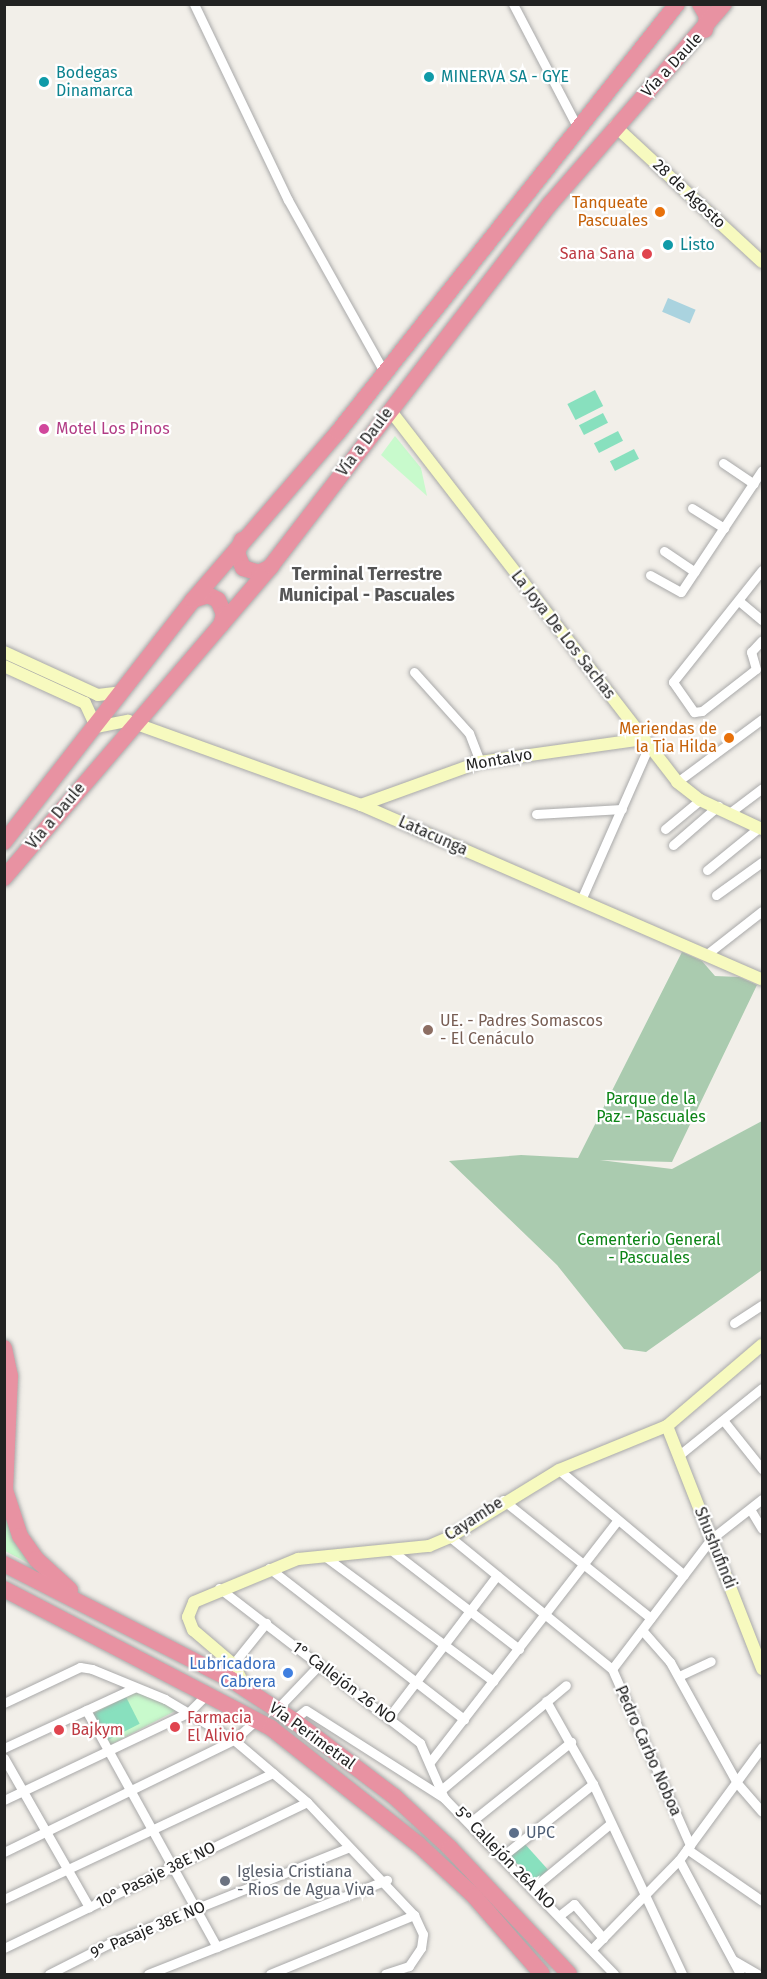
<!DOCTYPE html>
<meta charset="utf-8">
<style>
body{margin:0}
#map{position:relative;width:767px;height:1979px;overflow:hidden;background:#f2efe9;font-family:"Fira Sans",sans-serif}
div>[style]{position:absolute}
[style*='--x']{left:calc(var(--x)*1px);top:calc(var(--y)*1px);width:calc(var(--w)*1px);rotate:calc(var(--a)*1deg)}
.cemetery>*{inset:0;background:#aacbaf}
.park>*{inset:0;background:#c8facc}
.pitch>*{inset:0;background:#88e0be;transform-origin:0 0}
.water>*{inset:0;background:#aad3df;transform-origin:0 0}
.roads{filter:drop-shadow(0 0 2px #a9a9a9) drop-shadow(0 0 2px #a9a9a9)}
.street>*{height:9px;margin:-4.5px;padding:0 4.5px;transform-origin:4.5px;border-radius:4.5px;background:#fff}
.secondary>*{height:12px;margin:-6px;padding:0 6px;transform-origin:6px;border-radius:6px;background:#f7fabf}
.highway>*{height:16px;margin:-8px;padding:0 8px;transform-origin:8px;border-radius:8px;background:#e892a2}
.dots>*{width:16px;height:16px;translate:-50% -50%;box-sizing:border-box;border:3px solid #fff;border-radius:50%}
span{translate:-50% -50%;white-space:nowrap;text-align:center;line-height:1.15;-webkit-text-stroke:4.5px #fff;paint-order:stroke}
.street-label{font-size:16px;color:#222}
.culture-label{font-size:16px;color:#0d838f}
.left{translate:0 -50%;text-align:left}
.food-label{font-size:16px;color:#c56008}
.right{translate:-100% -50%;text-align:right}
.health-label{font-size:16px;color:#be3a42}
.hotel-label{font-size:16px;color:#b23c85}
.education-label{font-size:16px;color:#785e54}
.park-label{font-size:16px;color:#0c8416}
.shop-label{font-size:16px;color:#366cbe}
.service-label{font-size:16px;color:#4e5e75}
.worship-label{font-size:16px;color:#5b616d}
.neighbourhood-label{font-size:18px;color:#555;font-weight:700}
.frame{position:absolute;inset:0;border:6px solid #222;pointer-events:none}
</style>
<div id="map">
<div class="cemetery">
<i style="clip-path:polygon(682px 952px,702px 961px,715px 976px,739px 977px,757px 985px,672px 1162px,600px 1160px,672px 1169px,762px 1121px,762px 1270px,646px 1352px,624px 1349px,557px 1265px,449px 1161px,521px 1155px,578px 1158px)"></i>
</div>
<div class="park">
<i style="clip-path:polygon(395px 436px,421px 468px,427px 496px,381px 455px)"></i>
<i style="clip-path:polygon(4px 1503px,32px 1565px,5px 1551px)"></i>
<i style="clip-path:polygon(134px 1690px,177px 1710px,108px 1746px,90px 1713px)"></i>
</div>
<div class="pitch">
<i style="left:595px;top:390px;width:18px;height:31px;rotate:63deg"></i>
<i style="left:603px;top:413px;width:11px;height:27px;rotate:63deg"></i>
<i style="left:618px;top:431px;width:11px;height:27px;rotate:63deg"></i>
<i style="left:634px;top:449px;width:11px;height:27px;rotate:63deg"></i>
<i style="left:126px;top:1697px;width:30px;height:39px;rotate:63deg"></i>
<i style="left:524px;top:1843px;width:36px;height:19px;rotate:48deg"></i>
</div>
<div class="water">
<i style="left:668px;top:298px;width:30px;height:15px;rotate:23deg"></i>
</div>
<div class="roads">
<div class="street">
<i style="--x:194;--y:4;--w:217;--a:64.4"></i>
<i style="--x:288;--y:200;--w:197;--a:60.8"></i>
<i style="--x:513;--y:4;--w:142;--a:62.4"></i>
<i style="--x:723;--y:463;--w:37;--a:34"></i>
<i style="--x:692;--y:508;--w:38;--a:32"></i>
<i style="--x:664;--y:551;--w:37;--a:34"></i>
<i style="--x:762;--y:570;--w:143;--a:128.5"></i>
<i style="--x:673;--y:682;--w:37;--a:55"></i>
<i style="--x:694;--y:712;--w:8;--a:-7"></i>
<i style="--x:702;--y:711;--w:68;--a:-37.9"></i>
<i style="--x:756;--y:669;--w:18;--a:-106"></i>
<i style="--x:751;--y:652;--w:16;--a:-47"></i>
<i style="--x:650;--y:575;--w:35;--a:29"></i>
<i style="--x:681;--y:592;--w:146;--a:-56.4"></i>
<i style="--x:739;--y:601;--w:30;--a:40"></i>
<i style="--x:414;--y:672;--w:82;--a:48"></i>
<i style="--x:469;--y:733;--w:31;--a:69"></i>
<i style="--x:677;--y:782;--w:106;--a:-36.5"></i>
<i style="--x:732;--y:811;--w:38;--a:-37"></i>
<i style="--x:536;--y:814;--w:86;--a:-3.3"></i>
<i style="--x:665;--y:829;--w:45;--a:-39.6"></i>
<i style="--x:673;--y:845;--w:60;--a:-40.9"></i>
<i style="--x:707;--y:870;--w:68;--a:-39.1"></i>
<i style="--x:716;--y:895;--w:57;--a:-35.7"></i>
<i style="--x:581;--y:900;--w:168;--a:-66.2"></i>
<i style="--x:707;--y:954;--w:70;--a:-38"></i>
<i style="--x:734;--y:1323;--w:33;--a:-33"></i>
<i style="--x:723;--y:1420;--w:63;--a:51.5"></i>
<i style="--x:678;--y:1456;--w:108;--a:-39"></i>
<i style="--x:559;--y:1470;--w:163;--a:40"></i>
<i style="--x:503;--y:1500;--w:189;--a:38.6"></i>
<i style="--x:750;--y:1509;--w:23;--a:59"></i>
<i style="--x:450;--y:1537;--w:209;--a:39.2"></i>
<i style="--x:612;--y:1669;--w:193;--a:66.1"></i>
<i style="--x:391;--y:1550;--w:162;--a:37.7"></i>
<i style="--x:323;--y:1555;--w:212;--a:36.5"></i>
<i style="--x:269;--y:1568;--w:247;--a:37.8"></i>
<i style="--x:219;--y:1588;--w:254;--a:37.6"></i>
<i style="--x:420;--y:1743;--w:60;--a:66.4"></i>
<i style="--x:642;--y:1630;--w:43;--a:48.8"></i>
<i style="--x:670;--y:1662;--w:138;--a:61"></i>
<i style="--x:737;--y:1783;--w:38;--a:49"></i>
<i style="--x:233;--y:1664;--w:53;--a:-51.2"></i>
<i style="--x:612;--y:1669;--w:163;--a:-52.7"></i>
<i style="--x:711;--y:1539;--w:65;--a:-38.1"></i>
<i style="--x:679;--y:1676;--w:35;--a:-25"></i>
<i style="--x:546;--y:1701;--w:95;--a:60.5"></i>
<i style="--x:593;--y:1784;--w:210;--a:64.9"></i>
<i style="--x:4;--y:1703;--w:84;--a:-25.3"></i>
<i style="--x:80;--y:1667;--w:12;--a:9"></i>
<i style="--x:92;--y:1669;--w:79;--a:22.3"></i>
<i style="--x:165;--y:1699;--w:80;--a:30.7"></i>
<i style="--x:234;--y:1740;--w:96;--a:40.3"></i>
<i style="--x:307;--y:1802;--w:156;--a:46.6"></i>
<i style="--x:414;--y:1915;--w:21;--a:65"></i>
<i style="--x:423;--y:1934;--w:14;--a:98"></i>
<i style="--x:421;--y:1948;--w:22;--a:124"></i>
<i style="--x:409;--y:1966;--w:25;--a:162"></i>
<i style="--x:277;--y:1709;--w:62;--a:-46.3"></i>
<i style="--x:86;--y:1710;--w:271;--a:61.1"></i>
<i style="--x:389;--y:1717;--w:178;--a:-52.7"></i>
<i style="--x:293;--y:1720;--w:16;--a:-38"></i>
<i style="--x:306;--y:1710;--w:164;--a:32.5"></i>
<i style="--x:444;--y:1798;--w:245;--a:46"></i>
<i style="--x:4;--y:1748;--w:143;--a:-24.8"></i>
<i style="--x:4;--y:1758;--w:172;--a:60.3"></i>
<i style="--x:430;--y:1762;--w:306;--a:-52.2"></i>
<i style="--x:441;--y:1790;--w:163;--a:-40"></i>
<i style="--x:4;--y:1800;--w:205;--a:-25.4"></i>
<i style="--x:189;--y:1712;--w:27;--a:-45"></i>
<i style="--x:472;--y:1821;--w:127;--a:-38.6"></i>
<i style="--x:687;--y:1849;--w:91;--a:34.7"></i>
<i style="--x:4;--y:1852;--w:256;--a:-26"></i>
<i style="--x:234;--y:1740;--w:30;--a:-42"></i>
<i style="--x:504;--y:1855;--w:114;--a:-38.6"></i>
<i style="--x:679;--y:1860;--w:129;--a:61.8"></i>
<i style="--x:534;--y:1887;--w:100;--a:-39.7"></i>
<i style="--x:4;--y:1899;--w:297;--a:-25.1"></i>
<i style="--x:560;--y:1915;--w:18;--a:-38"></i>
<i style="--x:574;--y:1904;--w:45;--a:49.5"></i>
<i style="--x:4;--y:1948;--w:336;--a:-25.7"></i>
<i style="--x:592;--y:1949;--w:124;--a:-45.7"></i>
<i style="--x:679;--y:1860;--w:140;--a:-53.7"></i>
<i style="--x:733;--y:1960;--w:28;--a:30"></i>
<i style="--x:49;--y:1974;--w:68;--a:-26.9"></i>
<i style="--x:110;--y:1943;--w:256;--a:-21.8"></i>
<i style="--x:148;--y:1974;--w:257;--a:-21.5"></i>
<i style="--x:270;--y:1974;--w:156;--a:-22.3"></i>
</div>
<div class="secondary">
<i style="--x:615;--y:126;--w:200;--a:42.8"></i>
<i style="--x:390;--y:410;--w:470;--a:52.3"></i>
<i style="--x:677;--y:782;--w:29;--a:38"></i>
<i style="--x:700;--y:800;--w:68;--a:25.1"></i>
<i style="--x:4;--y:652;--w:103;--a:24.6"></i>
<i style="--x:98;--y:695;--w:25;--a:-7"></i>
<i style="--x:4;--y:666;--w:89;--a:24.6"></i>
<i style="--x:85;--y:703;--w:26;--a:65"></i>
<i style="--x:96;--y:727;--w:33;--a:-11"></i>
<i style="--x:128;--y:721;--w:248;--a:19.8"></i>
<i style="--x:361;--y:805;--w:437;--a:23.5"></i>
<i style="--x:361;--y:805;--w:127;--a:-19.9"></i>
<i style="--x:480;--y:762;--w:165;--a:-8"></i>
<i style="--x:667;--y:1426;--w:261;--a:68.6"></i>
<i style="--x:247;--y:1690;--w:30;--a:-118"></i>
<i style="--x:233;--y:1664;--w:52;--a:-139.6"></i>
<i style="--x:193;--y:1630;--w:14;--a:-111"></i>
<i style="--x:188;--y:1617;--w:16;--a:-68"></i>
<i style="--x:194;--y:1602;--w:113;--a:-22.5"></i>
<i style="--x:298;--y:1559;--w:132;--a:-5.7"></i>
<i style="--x:429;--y:1546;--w:23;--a:-23"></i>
<i style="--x:450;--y:1537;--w:128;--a:-31.6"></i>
<i style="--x:559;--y:1470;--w:117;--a:-22.2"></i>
<i style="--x:667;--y:1426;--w:125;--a:-40.5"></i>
</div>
<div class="highway">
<i style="--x:700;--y:4;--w:14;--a:60"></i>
<i style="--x:707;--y:16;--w:14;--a:98"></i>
<i style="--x:242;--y:540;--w:14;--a:111"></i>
<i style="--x:237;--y:553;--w:16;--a:68"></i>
<i style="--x:243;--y:568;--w:17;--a:17"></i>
<i style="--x:259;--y:573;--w:13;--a:-27"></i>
<i style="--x:193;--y:600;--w:16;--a:-18"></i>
<i style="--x:208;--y:595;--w:11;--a:27"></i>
<i style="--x:218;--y:600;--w:15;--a:67"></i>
<i style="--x:224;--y:614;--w:11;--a:105"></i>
<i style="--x:4;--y:842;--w:307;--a:-52"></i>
<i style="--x:193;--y:600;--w:222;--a:-49.2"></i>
<i style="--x:338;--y:432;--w:546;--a:-51.62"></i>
<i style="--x:4;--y:878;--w:411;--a:-49.4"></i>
<i style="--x:271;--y:566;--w:457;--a:-52.4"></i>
<i style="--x:550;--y:204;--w:265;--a:-49"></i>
<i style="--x:4;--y:1348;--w:29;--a:78"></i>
<i style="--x:10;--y:1376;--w:114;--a:92.5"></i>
<i style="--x:5;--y:1490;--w:48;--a:71.9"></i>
<i style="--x:20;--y:1536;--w:28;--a:55"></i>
<i style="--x:36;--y:1559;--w:46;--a:42.4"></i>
<i style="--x:4;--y:1564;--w:254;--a:27"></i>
<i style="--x:230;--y:1679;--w:75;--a:33.1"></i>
<i style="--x:293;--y:1720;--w:128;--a:37"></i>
<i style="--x:395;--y:1797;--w:75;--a:42.8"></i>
<i style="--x:450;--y:1848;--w:173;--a:46.6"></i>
<i style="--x:4;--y:1589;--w:301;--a:27.5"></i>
<i style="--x:271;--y:1728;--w:187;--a:38.3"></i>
<i style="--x:418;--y:1844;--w:76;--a:42.9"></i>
<i style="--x:474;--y:1896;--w:103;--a:48.9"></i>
</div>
</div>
<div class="dots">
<i style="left:429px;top:77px;background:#0f9aa8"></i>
<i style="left:44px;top:82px;background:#0f9aa8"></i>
<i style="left:660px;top:212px;background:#e8710a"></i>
<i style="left:668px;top:245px;background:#0f9aa8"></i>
<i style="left:647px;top:254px;background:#e0444e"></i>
<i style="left:44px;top:429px;background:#d1479c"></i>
<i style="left:729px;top:738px;background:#e8710a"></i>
<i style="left:428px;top:1030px;background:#8d6e63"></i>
<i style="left:288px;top:1673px;background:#3f7fe0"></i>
<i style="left:175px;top:1727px;background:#e0444e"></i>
<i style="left:59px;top:1730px;background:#e0444e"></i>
<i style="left:514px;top:1833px;background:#5c6f8a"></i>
<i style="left:225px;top:1881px;background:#6b7280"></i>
</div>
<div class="street-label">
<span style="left:672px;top:65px;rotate:-47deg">Vía a Daule</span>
<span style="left:689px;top:194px;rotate:43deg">28 de Agosto</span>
<span style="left:365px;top:442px;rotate:-53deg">Vía a Daule</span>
<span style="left:563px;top:635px;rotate:52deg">La Joya De Los Sachas</span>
<span style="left:499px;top:760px;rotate:-10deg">Montalvo</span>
<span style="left:56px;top:816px;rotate:-50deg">Vía a Daule</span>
<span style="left:433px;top:836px;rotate:24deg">Latacunga</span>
<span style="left:474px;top:1519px;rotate:-33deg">Cayambe</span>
<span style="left:715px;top:1548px;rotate:68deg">Shushufindi</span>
<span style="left:344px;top:1683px;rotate:37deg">1° Callejón 26 NO</span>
<span style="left:312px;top:1736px;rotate:36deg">Vía Perimetral</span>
<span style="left:648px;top:1751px;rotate:66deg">Pedro Carbo Noboa</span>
<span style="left:505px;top:1858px;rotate:46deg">5° Callejón 26A NO</span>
<span style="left:156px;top:1875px;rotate:-26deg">10° Pasaje 38E NO</span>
<span style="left:148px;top:1930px;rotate:-23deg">9° Pasaje 38E NO</span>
</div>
<div class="culture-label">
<span class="left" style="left:56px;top:82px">Bodegas<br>Dinamarca</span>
<span class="left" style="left:441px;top:77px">MINERVA SA - GYE</span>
<span class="left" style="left:680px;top:245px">Listo</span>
</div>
<div class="food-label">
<span class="right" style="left:648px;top:212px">Tanqueate<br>Pascuales</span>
<span class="right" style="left:717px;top:738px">Meriendas de<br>la Tia Hilda</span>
</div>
<div class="health-label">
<span class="right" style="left:635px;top:254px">Sana Sana</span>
<span class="left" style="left:187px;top:1727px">Farmacia<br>El Alivio</span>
<span class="left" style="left:71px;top:1730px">Bajkym</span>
</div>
<div class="hotel-label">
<span class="left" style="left:56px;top:429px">Motel Los Pinos</span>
</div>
<div class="education-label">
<span class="left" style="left:440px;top:1030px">UE. - Padres Somascos<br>- El Cenáculo</span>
</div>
<div class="park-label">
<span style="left:651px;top:1108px">Parque de la<br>Paz - Pascuales</span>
<span style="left:649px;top:1249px">Cementerio General<br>- Pascuales</span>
</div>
<div class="shop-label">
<span class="right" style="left:276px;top:1673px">Lubricadora<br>Cabrera</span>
</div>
<div class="service-label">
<span class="left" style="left:526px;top:1833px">UPC</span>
</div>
<div class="worship-label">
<span class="left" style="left:237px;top:1881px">Iglesia Cristiana<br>- Rios de Agua Viva</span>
</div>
<div class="neighbourhood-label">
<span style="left:367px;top:585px">Terminal Terrestre<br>Municipal - Pascuales</span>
</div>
<div class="frame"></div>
</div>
